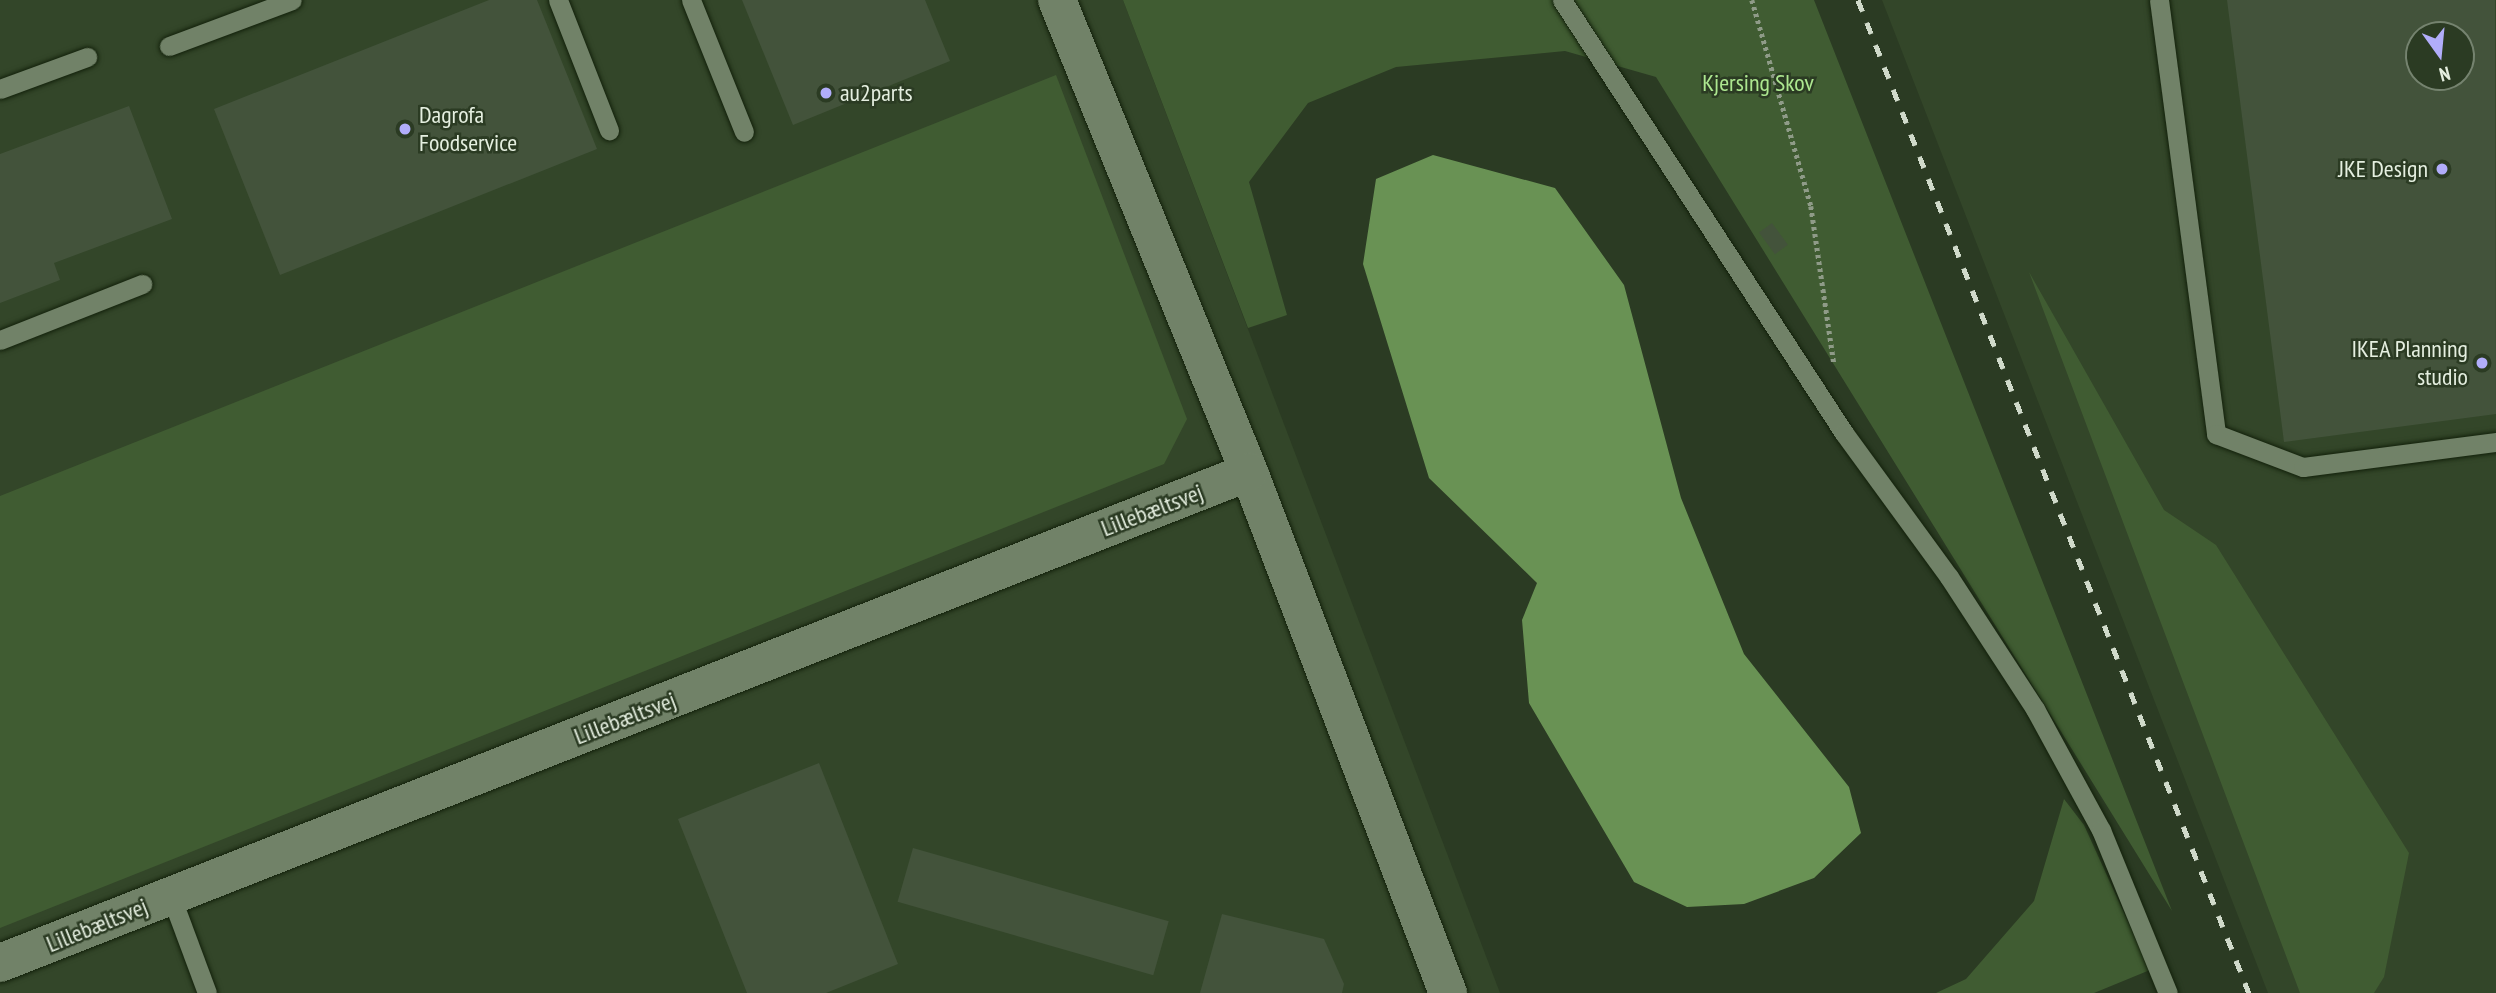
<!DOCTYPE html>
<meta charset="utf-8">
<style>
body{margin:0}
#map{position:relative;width:2496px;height:993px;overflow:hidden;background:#2b3b23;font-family:"PT Sans Narrow",sans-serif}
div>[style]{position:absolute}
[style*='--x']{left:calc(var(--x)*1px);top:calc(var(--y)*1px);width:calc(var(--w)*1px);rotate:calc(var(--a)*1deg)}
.built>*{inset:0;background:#334629}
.green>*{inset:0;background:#405c32}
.water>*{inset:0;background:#699254}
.building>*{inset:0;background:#43533b;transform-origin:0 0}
.path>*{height:4.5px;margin-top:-2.25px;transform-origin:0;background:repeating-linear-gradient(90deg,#8f9b88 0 3.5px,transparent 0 7px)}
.roads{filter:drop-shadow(0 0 2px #13210b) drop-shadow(0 0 2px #13210b)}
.lane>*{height:19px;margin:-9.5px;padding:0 9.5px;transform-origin:9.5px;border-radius:9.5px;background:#718268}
.street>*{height:38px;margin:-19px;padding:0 19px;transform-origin:19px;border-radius:19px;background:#718268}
.rail>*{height:5px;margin-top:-2.5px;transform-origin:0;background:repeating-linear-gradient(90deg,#d0daca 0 12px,transparent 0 24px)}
.dots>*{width:19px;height:19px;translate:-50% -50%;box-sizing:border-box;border:4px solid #2b3b23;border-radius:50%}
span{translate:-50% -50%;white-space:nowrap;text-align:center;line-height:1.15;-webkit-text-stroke:5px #2b3b23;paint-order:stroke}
.park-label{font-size:24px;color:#ade790}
.poi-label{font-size:24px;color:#e5efe0}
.left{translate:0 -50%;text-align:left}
.right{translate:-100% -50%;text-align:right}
.street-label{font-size:24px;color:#e5efe0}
.north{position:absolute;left:2405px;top:21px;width:70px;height:70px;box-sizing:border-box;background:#2b3b23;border:2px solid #75836f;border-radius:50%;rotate:165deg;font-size:19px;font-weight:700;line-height:28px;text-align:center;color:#e5efe0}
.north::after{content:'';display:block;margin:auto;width:24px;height:32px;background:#b1adfa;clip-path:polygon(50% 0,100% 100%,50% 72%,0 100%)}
</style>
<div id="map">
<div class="built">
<i style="clip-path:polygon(0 0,1123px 0,1500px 993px,0 993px)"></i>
<i style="clip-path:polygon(evenodd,1882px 0,2496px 0,2496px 993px,2268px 993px,1882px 0,2419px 35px,2461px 35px,2461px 77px,2419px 77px,2419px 35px)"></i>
</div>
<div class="green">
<i style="clip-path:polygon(1123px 0,1814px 0,2172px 911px,1656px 77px,1565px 51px,1396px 67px,1308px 103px,1249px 182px,1287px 315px,1248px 328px)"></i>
<i style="clip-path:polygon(1056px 75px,1187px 419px,1164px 464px,0 928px,0 496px)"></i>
<i style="clip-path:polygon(2029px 272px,2164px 510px,2216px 545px,2409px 853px,2384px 977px,2374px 993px,2300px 993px)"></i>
<i style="clip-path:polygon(2064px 799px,2084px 825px,2150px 970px,2094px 993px,1936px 993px,1966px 979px,2034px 901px)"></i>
</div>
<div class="water">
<i style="clip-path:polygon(1433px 155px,1555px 188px,1624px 285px,1681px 498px,1744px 654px,1849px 787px,1861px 833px,1814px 878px,1744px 904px,1687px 907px,1634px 882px,1529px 703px,1522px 620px,1537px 583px,1429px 478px,1363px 264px,1376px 179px)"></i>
</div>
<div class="building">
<i style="clip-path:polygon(489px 0,537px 0,597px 149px,280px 275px,214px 109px)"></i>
<i style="clip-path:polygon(742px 0,925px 0,950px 61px,793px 125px)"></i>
<i style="clip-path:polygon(evenodd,2227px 0,2495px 0,2496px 414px,2284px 442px,2227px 0,2419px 35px,2461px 35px,2461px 77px,2419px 77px,2419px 35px)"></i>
<i style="clip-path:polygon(129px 106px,172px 219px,54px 263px,60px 280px,0 303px,0 154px)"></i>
<i style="left:1772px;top:223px;width:27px;height:16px;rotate:54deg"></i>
<i style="clip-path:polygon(819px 763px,898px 964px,826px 993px,747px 993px,678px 819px)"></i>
<i style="left:913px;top:848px;width:266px;height:56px;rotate:16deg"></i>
<i style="clip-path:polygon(1222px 914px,1324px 939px,1344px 984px,1342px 993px,1200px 993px)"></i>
</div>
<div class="path">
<i style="--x:1752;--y:0;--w:214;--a:74"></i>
<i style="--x:1811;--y:206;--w:159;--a:81.7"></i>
</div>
<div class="roads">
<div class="lane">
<i style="--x:558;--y:0;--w:140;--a:68.6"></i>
<i style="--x:691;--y:0;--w:142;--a:68.1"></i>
<i style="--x:1562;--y:0;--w:517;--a:56.93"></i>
<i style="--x:1844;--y:433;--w:178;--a:53.9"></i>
<i style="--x:1949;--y:577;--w:158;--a:56.9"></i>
<i style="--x:2035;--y:709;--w:138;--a:61.4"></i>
<i style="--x:2101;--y:830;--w:176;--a:67.7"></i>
<i style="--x:2159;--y:0;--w:438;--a:82.5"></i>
<i style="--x:2216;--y:434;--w:93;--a:20.8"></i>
<i style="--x:2303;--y:467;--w:195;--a:-7.4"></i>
<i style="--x:169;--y:46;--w:131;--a:-20.5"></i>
<i style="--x:0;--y:89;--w:93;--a:-20.2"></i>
<i style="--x:0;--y:340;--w:153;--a:-21.5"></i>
<i style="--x:171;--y:896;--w:103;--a:69.6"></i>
</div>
<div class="street">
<i style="--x:1057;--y:0;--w:510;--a:67.86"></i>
<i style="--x:1249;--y:472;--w:558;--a:69.1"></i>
<i style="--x:0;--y:963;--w:1342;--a:-21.46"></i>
</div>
</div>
<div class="rail">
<i style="--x:1858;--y:0;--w:1067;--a:68.51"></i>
</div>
<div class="dots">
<i style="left:826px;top:93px;background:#b1adfa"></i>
<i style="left:405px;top:129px;background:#b1adfa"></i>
<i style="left:2442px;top:169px;background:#b1adfa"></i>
<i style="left:2482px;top:363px;background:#b1adfa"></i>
</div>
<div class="park-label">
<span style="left:1758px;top:83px">Kjersing Skov</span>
</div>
<div class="poi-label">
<span class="left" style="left:840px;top:93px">au2parts</span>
<span class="left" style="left:419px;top:129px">Dagrofa<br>Foodservice</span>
<span class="right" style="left:2428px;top:169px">JKE Design</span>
<span class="right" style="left:2468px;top:363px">IKEA Planning<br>studio</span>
</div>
<div class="street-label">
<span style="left:1152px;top:510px;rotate:-21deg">Lillebæltsvej</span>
<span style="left:625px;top:718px;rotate:-21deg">Lillebæltsvej</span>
<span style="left:97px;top:925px;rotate:-22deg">Lillebæltsvej</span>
</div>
<div class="north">N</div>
</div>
